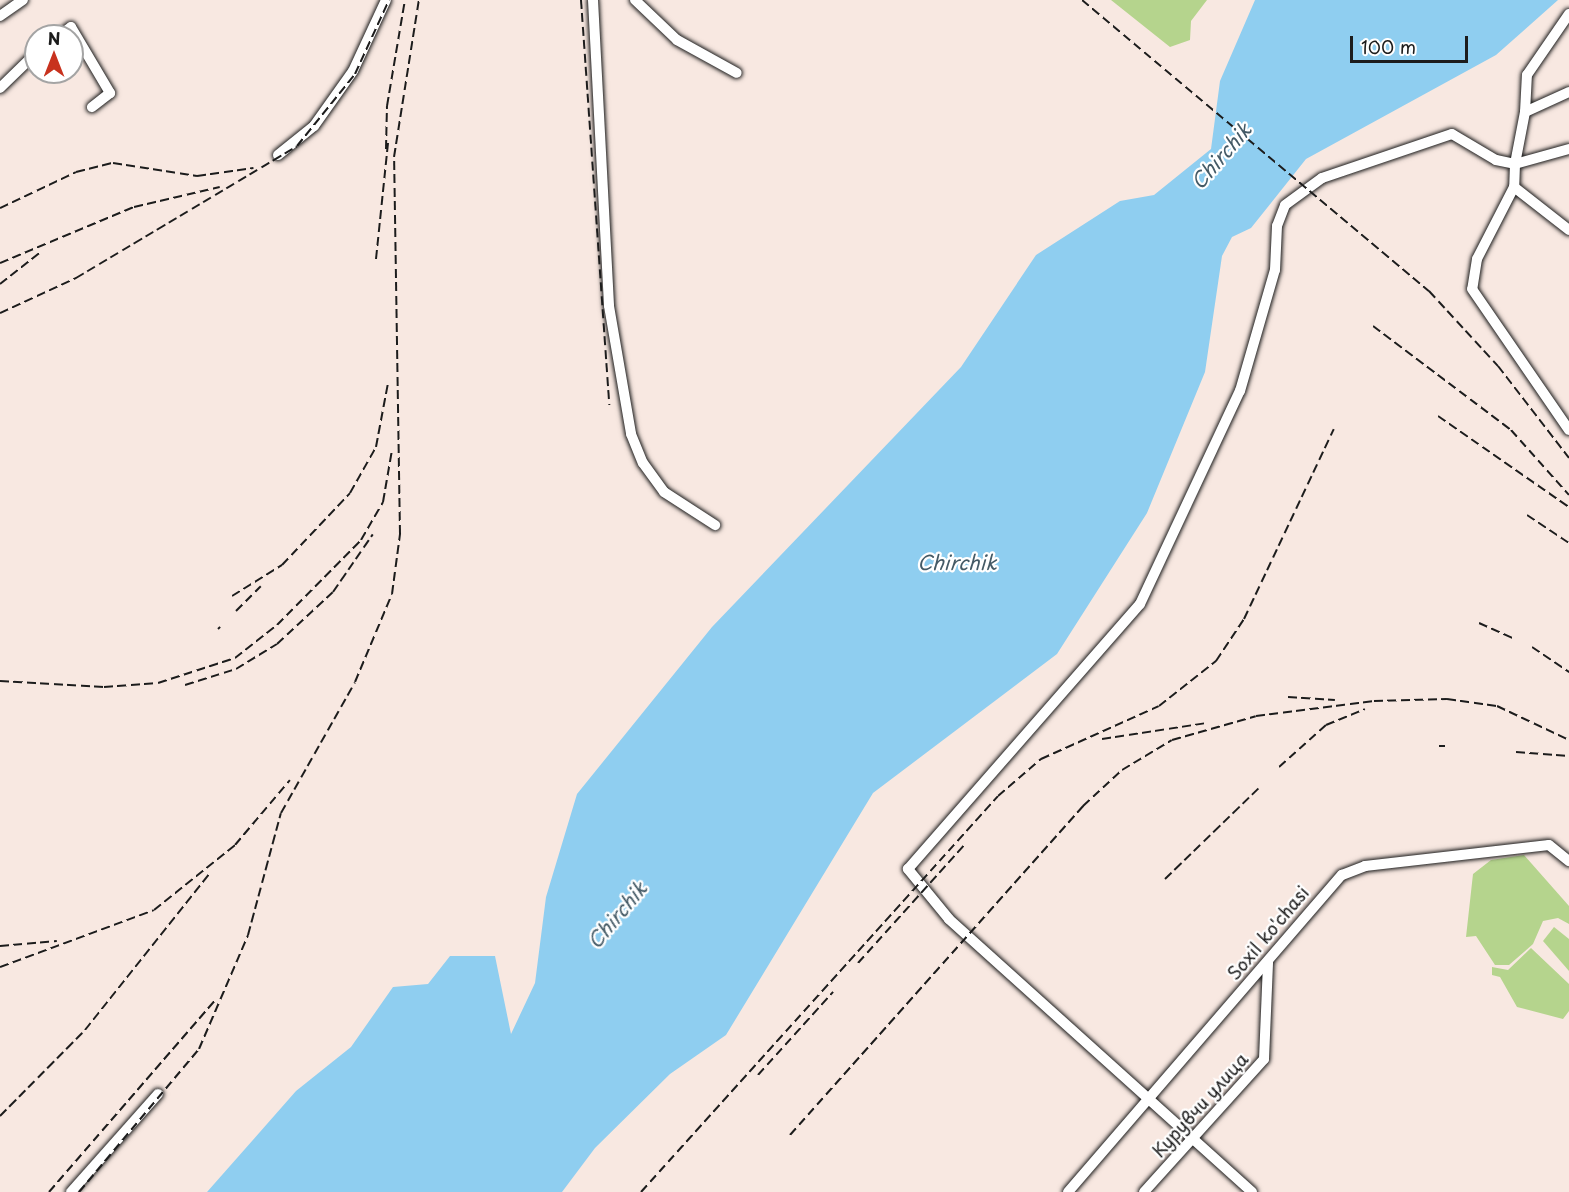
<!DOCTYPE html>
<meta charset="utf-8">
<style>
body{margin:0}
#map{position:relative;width:1569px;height:1192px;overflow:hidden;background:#f8e8e1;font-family:"Playpen Sans",sans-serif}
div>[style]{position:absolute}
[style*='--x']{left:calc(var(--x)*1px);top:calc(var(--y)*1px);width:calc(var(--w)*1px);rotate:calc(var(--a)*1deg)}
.green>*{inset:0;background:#b5d48d}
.water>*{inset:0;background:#8fcef0}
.roads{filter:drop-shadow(0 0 2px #1c1c1c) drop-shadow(0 0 2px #1c1c1c)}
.minor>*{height:10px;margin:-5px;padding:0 5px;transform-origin:5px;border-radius:5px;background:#fff}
.rail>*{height:2px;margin-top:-1px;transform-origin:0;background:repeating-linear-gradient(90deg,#1c1c1c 0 9px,transparent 0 13.5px)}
span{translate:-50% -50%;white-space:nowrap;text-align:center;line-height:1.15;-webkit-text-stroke:4.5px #fff;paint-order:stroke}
.street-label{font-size:18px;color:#1c1c1c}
.water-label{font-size:20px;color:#445a66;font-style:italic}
.north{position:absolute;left:24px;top:24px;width:60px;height:60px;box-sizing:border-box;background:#fff;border:2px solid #a4a4a4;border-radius:50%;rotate:0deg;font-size:16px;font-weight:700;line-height:24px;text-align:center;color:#1c1c1c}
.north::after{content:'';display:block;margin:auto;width:21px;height:27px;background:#c8321e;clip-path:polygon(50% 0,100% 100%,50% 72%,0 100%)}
.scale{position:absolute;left:1350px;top:36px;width:118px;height:27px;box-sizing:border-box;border:3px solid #1c1c1c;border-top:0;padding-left:8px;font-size:18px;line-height:21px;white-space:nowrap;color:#1c1c1c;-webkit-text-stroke:4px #fff;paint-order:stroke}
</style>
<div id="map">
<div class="green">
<i style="clip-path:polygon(1111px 0,1207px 0,1191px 21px,1190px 40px,1170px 47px)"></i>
<i style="clip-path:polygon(1524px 855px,1569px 906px,1569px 924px,1558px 918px,1543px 921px,1533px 944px,1509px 965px,1495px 965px,1476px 936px,1466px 937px,1473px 874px,1491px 860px)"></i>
<i style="clip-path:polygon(1554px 927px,1569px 939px,1569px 971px,1543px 941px)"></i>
<i style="clip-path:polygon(1531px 948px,1569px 984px,1569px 1011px,1563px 1019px,1517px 1007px,1500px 977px,1492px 975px,1492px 967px,1508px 970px)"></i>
</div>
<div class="water">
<i style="clip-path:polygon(1255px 0,1558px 0,1496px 55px,1306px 159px,1251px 228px,1232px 237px,1222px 256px,1205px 372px,1147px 513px,1057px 654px,873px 793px,726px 1035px,670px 1074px,595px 1148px,562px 1192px,207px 1192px,296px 1091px,351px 1047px,393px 987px,428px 984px,450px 956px,495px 956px,511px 1034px,535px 983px,546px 897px,577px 794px,712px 627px,961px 367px,1036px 255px,1120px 201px,1154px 195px,1211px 149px,1220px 81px)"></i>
</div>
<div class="roads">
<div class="minor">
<i style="--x:593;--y:0;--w:306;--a:87"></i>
<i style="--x:609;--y:306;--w:130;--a:80.2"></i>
<i style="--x:631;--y:434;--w:31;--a:68"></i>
<i style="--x:643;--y:463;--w:36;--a:54"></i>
<i style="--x:664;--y:492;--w:61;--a:32.9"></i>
<i style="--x:635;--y:0;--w:58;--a:43.6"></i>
<i style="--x:677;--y:40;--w:68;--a:28.8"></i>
<i style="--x:0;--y:16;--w:28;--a:-35"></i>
<i style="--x:59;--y:36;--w:15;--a:-37"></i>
<i style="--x:71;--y:27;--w:77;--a:59.4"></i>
<i style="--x:110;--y:93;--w:23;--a:142"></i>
<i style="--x:0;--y:88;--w:50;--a:-44.2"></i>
<i style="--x:1569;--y:92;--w:48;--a:155.6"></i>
<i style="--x:1525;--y:112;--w:53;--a:100.9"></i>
<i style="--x:1515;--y:164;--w:56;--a:-15.5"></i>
<i style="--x:1525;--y:112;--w:37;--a:-87"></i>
<i style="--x:1527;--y:75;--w:74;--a:-55.5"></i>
<i style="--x:278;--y:155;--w:46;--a:-38.9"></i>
<i style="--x:314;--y:126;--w:67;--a:-54.7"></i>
<i style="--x:353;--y:71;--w:78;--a:-65.1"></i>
<i style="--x:1514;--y:187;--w:70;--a:38"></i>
<i style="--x:71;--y:1192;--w:131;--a:-48.4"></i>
<i style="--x:1068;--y:1192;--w:419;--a:-49.2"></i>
<i style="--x:1342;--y:875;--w:25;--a:-21"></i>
<i style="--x:1365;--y:866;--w:185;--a:-6.5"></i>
<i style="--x:1549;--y:845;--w:26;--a:39"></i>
<i style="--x:1144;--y:1192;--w:179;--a:-47.9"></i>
<i style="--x:1264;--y:1059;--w:97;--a:-87.6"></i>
<i style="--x:1252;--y:1192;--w:408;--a:-138"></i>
<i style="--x:949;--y:919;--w:65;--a:-129.4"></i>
<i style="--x:908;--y:869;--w:352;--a:-48.8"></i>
<i style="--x:1140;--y:604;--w:235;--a:-64.9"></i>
<i style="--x:1240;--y:391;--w:126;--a:-73.9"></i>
<i style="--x:1275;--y:270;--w:44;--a:-87.4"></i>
<i style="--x:1277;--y:226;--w:22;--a:-69"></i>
<i style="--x:1285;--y:205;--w:46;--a:-36.1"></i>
<i style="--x:1322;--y:178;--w:137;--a:-18.7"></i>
<i style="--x:1452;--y:134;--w:51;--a:30.6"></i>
<i style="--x:1496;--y:160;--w:19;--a:12"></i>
<i style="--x:1515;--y:164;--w:23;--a:92"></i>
<i style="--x:1514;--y:187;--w:81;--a:117.2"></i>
<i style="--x:1477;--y:259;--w:30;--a:99"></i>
<i style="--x:1472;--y:289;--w:171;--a:55.5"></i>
</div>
</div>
<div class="rail">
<i style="--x:581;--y:0;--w:406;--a:86"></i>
<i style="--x:1082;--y:0;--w:453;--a:40"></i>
<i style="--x:1429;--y:291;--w:102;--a:47.4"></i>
<i style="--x:1498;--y:366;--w:116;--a:52.3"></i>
<i style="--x:386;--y:149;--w:43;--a:-88.7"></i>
<i style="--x:387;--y:106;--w:108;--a:-80.4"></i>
<i style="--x:0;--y:208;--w:84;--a:-25.3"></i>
<i style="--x:76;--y:172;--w:38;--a:-14"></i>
<i style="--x:113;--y:163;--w:85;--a:8.8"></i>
<i style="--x:197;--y:176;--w:57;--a:-8.1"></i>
<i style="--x:376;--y:259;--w:117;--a:-84.1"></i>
<i style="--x:0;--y:263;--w:145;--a:-22.7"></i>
<i style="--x:134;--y:207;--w:88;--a:-13.1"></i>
<i style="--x:0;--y:284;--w:53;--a:-38.2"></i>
<i style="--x:0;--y:313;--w:84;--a:-24.7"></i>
<i style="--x:76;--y:278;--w:257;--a:-30.8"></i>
<i style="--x:297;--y:146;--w:92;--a:-51.1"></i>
<i style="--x:355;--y:74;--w:81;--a:-65.3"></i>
<i style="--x:1373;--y:326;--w:173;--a:37"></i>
<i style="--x:1511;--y:430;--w:87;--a:48.3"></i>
<i style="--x:1438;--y:416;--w:160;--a:34.8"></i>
<i style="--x:1527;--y:515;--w:50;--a:33.7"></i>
<i style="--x:232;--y:596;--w:59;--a:-31.8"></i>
<i style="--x:282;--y:565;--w:99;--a:-46.6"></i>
<i style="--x:350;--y:493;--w:53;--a:-60.5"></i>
<i style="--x:376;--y:447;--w:65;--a:-79.4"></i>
<i style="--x:236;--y:611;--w:35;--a:-45"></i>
<i style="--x:1479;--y:623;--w:37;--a:24"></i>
<i style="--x:218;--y:629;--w:3;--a:-45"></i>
<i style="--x:1532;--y:647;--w:45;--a:34"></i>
<i style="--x:0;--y:681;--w:104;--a:3.3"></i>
<i style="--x:104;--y:687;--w:54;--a:-4.2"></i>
<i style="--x:158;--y:683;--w:81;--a:-18"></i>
<i style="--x:235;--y:658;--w:53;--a:-38.2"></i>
<i style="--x:277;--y:625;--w:120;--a:-45.3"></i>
<i style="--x:361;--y:540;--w:44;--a:-59.9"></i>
<i style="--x:383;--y:502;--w:53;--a:-80.2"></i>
<i style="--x:185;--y:685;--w:53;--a:-17.4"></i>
<i style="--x:236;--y:669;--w:48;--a:-31.4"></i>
<i style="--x:277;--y:644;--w:76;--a:-42.9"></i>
<i style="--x:333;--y:592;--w:70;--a:-55.4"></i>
<i style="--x:1288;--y:697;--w:47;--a:3.7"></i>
<i style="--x:1102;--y:739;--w:105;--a:-8.7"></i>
<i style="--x:1439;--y:746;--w:6;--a:0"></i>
<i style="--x:1516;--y:752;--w:53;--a:4.3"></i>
<i style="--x:1279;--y:767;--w:63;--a:-41.8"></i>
<i style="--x:1326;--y:725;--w:42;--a:-22.3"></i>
<i style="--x:1165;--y:879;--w:132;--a:-44.1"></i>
<i style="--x:0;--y:946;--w:57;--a:-5"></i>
<i style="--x:858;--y:963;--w:161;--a:-48"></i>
<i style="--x:0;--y:967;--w:164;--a:-20.3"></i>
<i style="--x:154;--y:910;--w:104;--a:-38.7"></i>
<i style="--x:235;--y:845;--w:85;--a:-49.8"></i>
<i style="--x:758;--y:1075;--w:112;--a:-47.9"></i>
<i style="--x:0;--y:1116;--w:121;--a:-45.3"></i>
<i style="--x:85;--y:1030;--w:199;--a:-51.5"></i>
<i style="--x:790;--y:1135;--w:441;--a:-48.3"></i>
<i style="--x:1083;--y:806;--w:53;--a:-42.7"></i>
<i style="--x:1122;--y:770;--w:58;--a:-31"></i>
<i style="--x:1172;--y:740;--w:87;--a:-15.9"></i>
<i style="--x:1256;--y:716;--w:119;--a:-7.2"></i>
<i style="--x:1374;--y:701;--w:73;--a:-1.6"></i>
<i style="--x:1447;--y:699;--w:50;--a:8"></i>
<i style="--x:1497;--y:706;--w:80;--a:25.3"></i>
<i style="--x:49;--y:1192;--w:255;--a:-49.1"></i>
<i style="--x:79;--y:1192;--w:187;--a:-50"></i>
<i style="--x:199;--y:1049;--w:124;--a:-66.7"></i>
<i style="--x:248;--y:935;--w:126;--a:-74.9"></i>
<i style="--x:281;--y:813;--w:150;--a:-60.5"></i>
<i style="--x:355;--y:682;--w:95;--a:-67.2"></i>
<i style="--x:392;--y:594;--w:61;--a:-82.4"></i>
<i style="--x:400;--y:534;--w:377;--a:-90.9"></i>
<i style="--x:394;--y:157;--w:159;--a:-81"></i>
<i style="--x:641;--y:1192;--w:533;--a:-47.96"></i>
<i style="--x:998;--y:796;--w:57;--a:-40.7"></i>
<i style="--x:1041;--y:759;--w:129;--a:-24.2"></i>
<i style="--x:1159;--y:706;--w:73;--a:-38.3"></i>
<i style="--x:1216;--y:661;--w:50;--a:-56.3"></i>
<i style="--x:1244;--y:619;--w:210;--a:-64.7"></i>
</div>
<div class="street-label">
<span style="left:1268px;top:933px;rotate:-50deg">Soxil ko'chasi</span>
<span style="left:1200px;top:1105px;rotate:-48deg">Курувчи улица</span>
</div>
<div class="water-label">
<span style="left:1221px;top:156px;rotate:-49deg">Chirchik</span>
<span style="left:957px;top:562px">Chirchik</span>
<span style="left:617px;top:915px;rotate:-50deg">Chirchik</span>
</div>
<div class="north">N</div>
<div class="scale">100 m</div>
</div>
